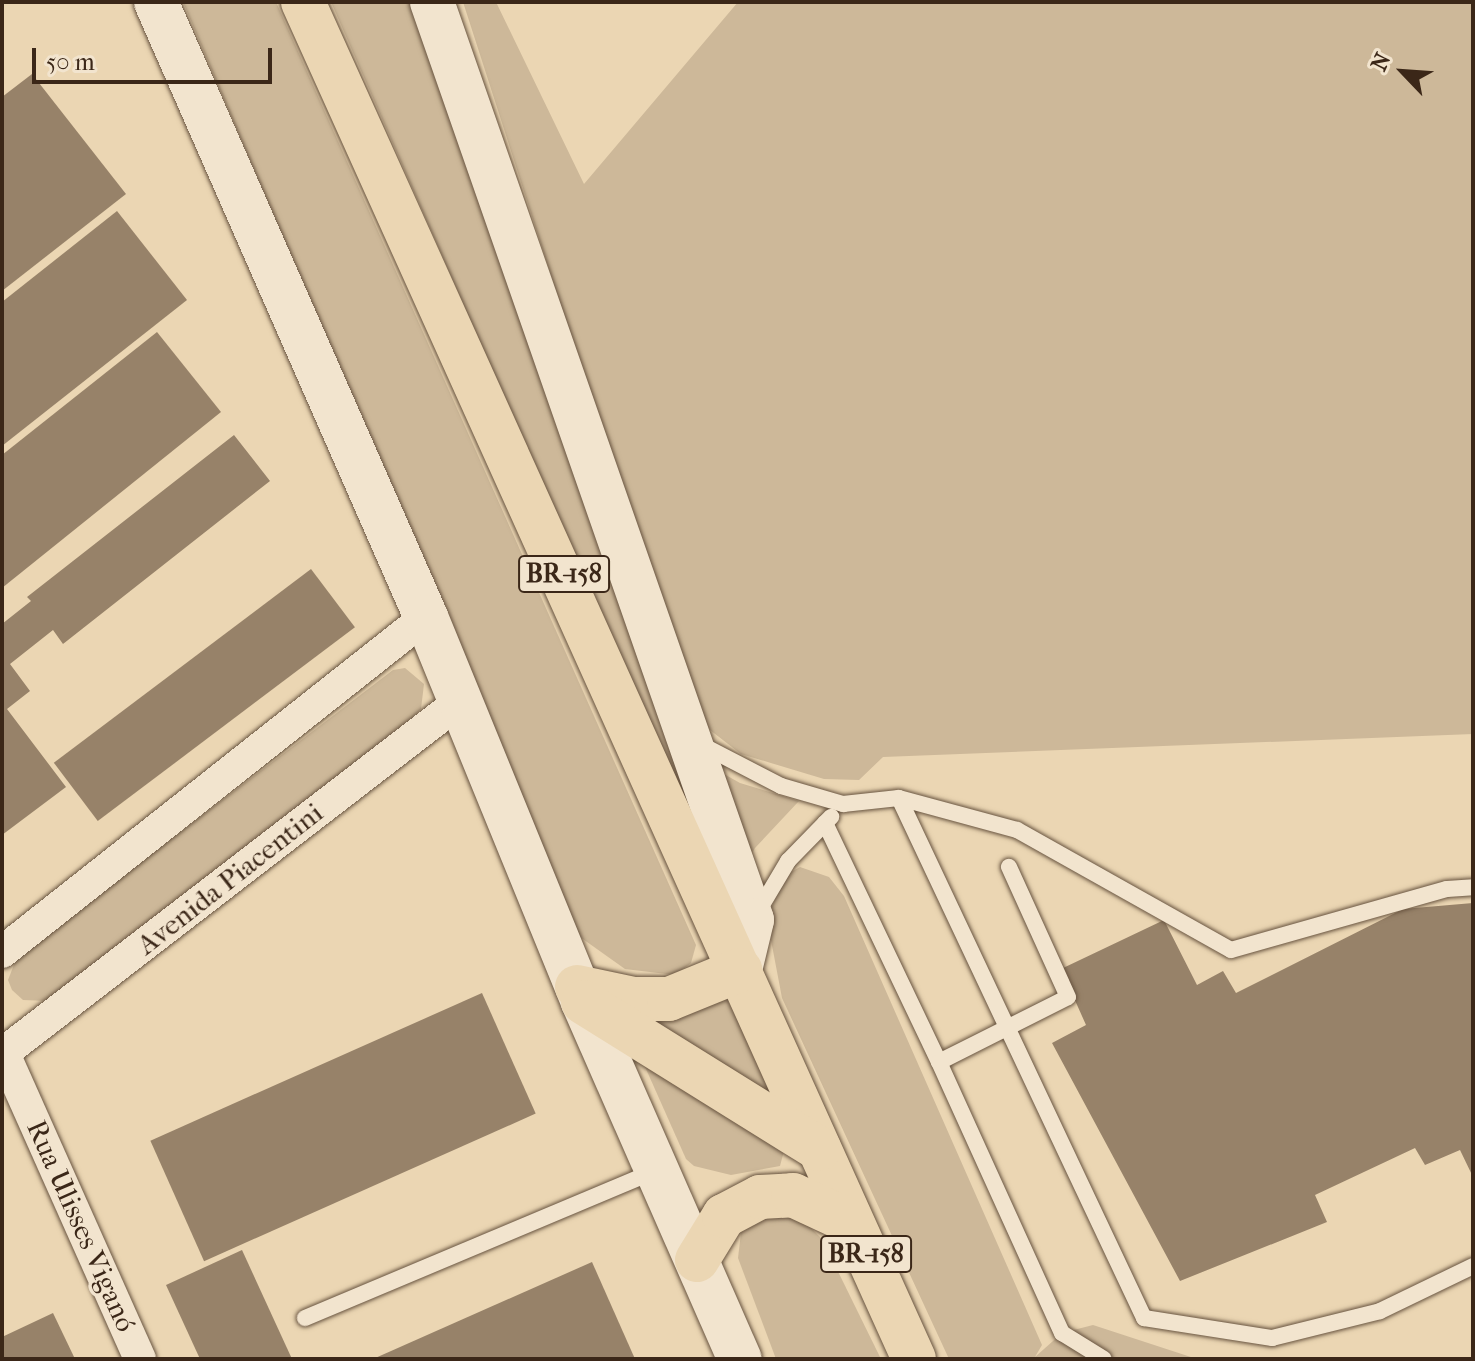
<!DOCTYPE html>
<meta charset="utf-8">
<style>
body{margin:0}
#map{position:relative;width:1475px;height:1361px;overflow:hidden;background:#ebd6b3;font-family:"IM FELL French Canon",serif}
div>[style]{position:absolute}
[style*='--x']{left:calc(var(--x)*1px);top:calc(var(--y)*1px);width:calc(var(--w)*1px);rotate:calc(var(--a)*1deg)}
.green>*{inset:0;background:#cdb899}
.building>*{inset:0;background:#978269;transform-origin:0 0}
.roads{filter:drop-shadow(0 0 2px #67533f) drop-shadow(0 0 2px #67533f)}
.service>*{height:16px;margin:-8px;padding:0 8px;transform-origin:8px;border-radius:8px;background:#f2e4ce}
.minor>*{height:32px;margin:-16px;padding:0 16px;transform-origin:16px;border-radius:16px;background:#f2e4ce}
.secondary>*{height:44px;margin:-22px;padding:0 22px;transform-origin:22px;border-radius:22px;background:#f2e4ce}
.trunk>*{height:44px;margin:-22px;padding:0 22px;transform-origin:22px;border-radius:22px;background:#ebd6b3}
span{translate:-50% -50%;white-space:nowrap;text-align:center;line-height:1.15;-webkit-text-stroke:7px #f2e4ce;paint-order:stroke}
.shield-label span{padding:2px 6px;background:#f2e4ce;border:2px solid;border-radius:6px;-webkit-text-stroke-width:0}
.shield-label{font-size:26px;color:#3b2718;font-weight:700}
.street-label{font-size:28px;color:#3b2718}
.frame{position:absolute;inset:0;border:4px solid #3b2718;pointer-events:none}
.north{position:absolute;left:1363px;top:32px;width:80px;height:80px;-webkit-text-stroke:6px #f2e4ce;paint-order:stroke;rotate:295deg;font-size:22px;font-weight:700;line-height:32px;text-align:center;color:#3b2718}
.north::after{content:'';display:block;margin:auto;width:28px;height:36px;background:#3b2718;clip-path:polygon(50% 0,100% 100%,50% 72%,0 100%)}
.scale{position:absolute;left:32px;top:48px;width:240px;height:36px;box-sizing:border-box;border:4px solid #3b2718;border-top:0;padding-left:10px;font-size:24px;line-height:28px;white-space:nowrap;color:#3b2718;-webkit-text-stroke:6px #f2e4ce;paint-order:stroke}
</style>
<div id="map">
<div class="green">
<i style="clip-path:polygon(183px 2px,276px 2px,696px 945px,691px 963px,675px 975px,625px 969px,580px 937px)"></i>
<i style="clip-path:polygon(331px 2px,412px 2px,707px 836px,698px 840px)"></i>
<i style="clip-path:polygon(463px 2px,496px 2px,584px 184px,738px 2px,1473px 2px,1473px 734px,883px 757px,859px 780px,824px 779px,741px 754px,710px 730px,686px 694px)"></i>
<i style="clip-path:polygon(405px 668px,424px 684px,421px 709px,413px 717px,49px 1001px,23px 1000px,12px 990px,8px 980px,17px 957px,393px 670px)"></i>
<i style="clip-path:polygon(706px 764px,740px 783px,799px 801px,755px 848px,743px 870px)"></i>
<i style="clip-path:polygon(800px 867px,829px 877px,844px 896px,1042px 1345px,1035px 1357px,1062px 1333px,1093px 1325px,1197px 1359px,949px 1359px,782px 998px,767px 919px,784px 876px)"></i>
<i style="clip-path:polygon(721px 988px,788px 1116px,648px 1015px)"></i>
<i style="clip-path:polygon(642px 1060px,785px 1147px,780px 1166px,731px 1175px,694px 1166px,686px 1159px)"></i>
<i style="clip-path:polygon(767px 1205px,805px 1222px,822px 1239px,881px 1359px,776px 1359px,738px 1258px,742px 1224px)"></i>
</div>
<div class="building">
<i style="clip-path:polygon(32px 74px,126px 194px,2px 291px,2px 97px)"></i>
<i style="clip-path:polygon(117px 211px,187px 300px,2px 446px,2px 302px)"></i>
<i style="clip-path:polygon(157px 332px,221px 412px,2px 588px,2px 455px)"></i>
<i style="clip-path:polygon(234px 435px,270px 481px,63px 644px,53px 630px,10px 664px,30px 691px,7px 709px,66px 787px,2px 835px,2px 624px,31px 601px,27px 597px)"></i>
<i style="left:311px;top:569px;width:73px;height:322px;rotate:53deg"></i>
<i style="clip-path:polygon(1473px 903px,1473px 1177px,1460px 1150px,1425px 1165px,1415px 1148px,1315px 1195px,1327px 1222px,1180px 1281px,1052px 1043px,1086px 1025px,1061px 969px,1164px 920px,1197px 985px,1223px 971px,1236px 993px,1403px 909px)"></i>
<i style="left:482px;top:993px;width:132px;height:363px;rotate:66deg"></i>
<i style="clip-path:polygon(242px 1250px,292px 1359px,200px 1359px,166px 1285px)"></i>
<i style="clip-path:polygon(592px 1262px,635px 1359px,373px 1359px)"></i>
<i style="clip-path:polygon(53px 1313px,75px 1359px,2px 1359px,2px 1337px)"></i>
</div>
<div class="roads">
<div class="service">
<i style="--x:700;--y:744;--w:91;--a:27.4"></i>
<i style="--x:781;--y:786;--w:65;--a:16.2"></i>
<i style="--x:843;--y:804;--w:56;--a:-6.1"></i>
<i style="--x:899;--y:798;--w:122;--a:15.2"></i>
<i style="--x:1017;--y:830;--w:245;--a:29.3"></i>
<i style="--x:1231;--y:950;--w:224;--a:-15.8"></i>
<i style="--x:1447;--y:889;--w:26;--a:-4"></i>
<i style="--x:899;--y:798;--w:575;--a:64.77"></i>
<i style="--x:1144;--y:1318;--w:130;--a:8.9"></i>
<i style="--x:1272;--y:1338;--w:111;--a:-14"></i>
<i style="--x:1380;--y:1311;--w:103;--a:-25.8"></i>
<i style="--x:825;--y:823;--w:265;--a:64.5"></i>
<i style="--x:939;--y:1062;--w:144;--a:-26.7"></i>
<i style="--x:1068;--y:997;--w:143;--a:-114.4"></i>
<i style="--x:756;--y:915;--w:63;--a:-59.3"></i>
<i style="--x:788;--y:861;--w:62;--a:-45.7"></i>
<i style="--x:939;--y:1062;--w:298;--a:65.6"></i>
<i style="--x:1062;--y:1333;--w:49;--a:31.8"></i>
<i style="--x:305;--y:1318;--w:379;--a:-22.8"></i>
</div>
<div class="minor">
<i style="--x:2;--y:952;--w:540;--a:-38.31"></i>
<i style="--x:2;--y:1049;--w:339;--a:66"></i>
<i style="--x:2;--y:1054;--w:575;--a:-37.59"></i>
</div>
<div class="secondary">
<i style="--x:156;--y:2;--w:672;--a:66.3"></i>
<i style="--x:426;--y:617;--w:416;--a:67.8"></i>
<i style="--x:583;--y:1002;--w:390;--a:66.3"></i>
<i style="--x:432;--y:2;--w:972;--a:70.78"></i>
<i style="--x:752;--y:920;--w:51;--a:103.5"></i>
</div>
<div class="trunk">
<i style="--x:303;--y:2;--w:1488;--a:65.76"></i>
<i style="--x:577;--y:987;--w:58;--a:11.9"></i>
<i style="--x:634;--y:999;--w:35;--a:0"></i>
<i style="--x:669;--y:999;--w:77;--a:-22.2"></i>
<i style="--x:583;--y:1002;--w:278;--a:31.9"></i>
<i style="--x:697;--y:1260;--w:52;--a:-58.5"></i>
<i style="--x:724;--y:1216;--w:41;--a:-27.8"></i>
<i style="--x:760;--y:1197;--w:33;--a:-3"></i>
<i style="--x:793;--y:1195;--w:64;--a:25"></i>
</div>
</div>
<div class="shield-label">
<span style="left:564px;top:574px">BR-158</span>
<span style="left:866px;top:1254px">BR-158</span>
</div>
<div class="street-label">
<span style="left:230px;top:879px;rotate:-38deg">Avenida Piacentini</span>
<span style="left:81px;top:1226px;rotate:66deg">Rua Ulisses Viganó</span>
</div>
<div class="frame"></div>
<div class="north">N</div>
<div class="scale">50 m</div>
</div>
